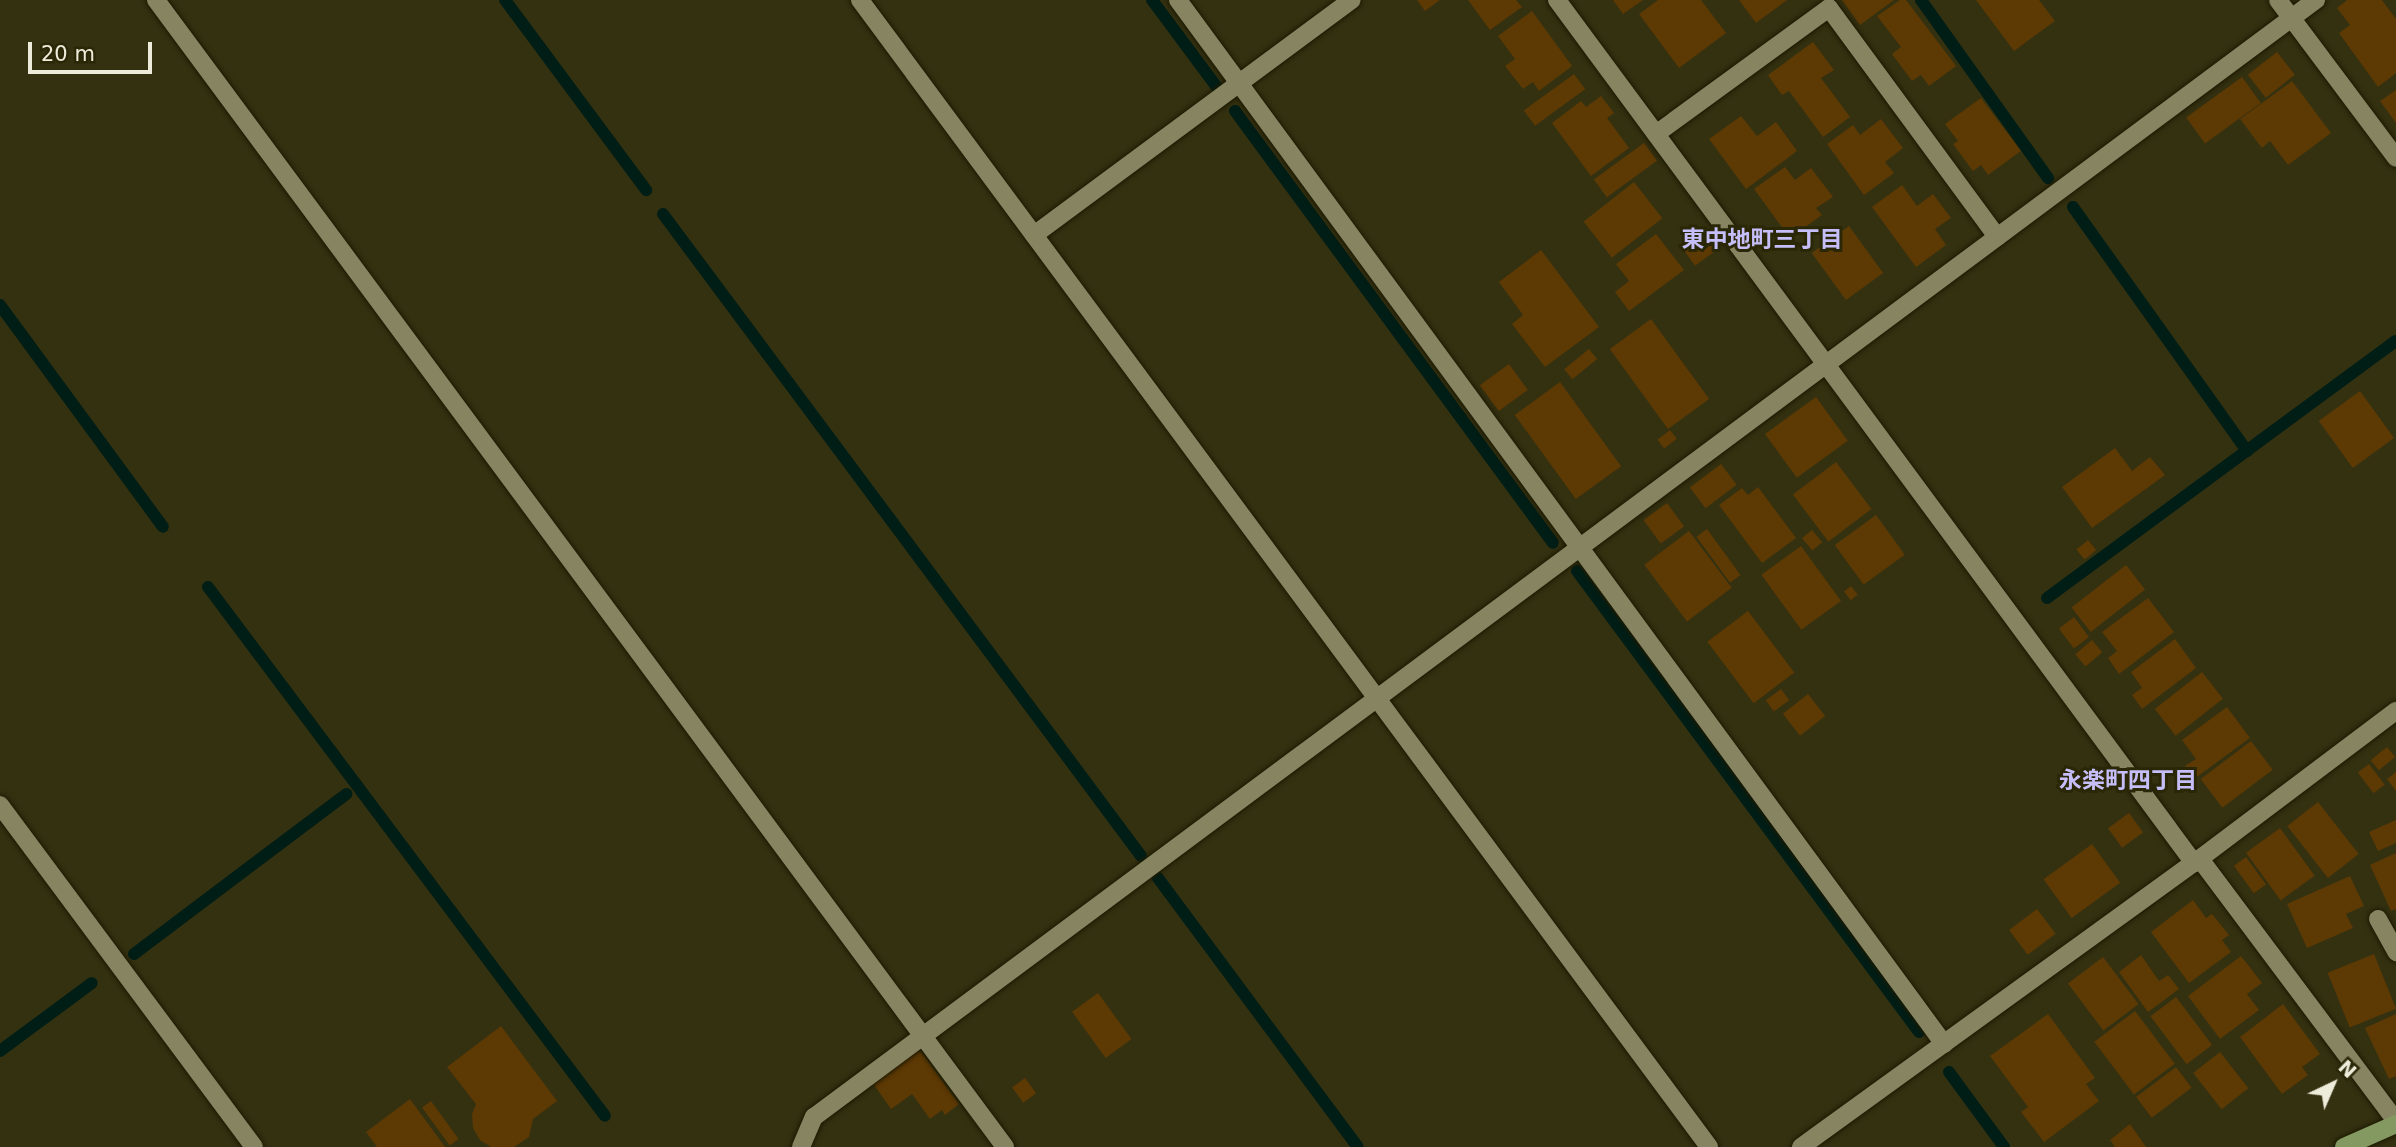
<!DOCTYPE html>
<meta charset="utf-8">
<style>
body{margin:0}
#map{position:relative;width:2396px;height:1147px;overflow:hidden;background:#343111;font-family:"DejaVu Sans","Noto Sans JP",sans-serif}
div>[style]{position:absolute}
[style*='--x']{left:calc(var(--x)*1px);top:calc(var(--y)*1px);width:calc(var(--w)*1px);rotate:calc(var(--a)*1deg)}
.stream>*{height:12px;margin:-6px;padding:0 6px;transform-origin:6px;border-radius:6px;background:#001e16}
.building>*{inset:0;background:#5d3904;transform-origin:0 0}
.roads{filter:drop-shadow(0 0 2px #1c1900) drop-shadow(0 0 2px #1c1900)}
.minor>*{height:18px;margin:-9px;padding:0 9px;transform-origin:9px;border-radius:9px;background:#878462}
.secondary>*{height:18px;margin:-9px;padding:0 9px;transform-origin:9px;border-radius:9px;background:#849961}
span{translate:-50% -50%;white-space:nowrap;text-align:center;line-height:1.15;-webkit-text-stroke:6px #2a2707;paint-order:stroke}
.neighbourhood-label{font-size:23px;color:#c5bef8;font-weight:700}
.north{position:absolute;left:2298px;top:1049px;width:70px;height:70px;-webkit-text-stroke:5px #2a2707;paint-order:stroke;rotate:44deg;font-size:19px;font-weight:700;line-height:28px;text-align:center;color:#edebd9}
.north::after{content:'';display:block;margin:auto;width:24px;height:32px;background:#edebd9;clip-path:polygon(50% 0,100% 100%,50% 72%,0 100%)}
.scale{position:absolute;left:28px;top:42px;width:124px;height:32px;box-sizing:border-box;border:4px solid #edebd9;border-top:0;padding-left:9px;font-size:21px;line-height:24px;white-space:nowrap;color:#edebd9;-webkit-text-stroke:5px #2a2707;paint-order:stroke}
</style>
<div id="map">
<div class="stream">
<i style="--x:505;--y:0;--w:237;--a:53.4"></i>
<i style="--x:1152;--y:0;--w:107;--a:53.3"></i>
<i style="--x:1921;--y:0;--w:219;--a:54.5"></i>
<i style="--x:1235;--y:111;--w:536;--a:53.64"></i>
<i style="--x:2073;--y:207;--w:300;--a:54.5"></i>
<i style="--x:663;--y:214;--w:800;--a:53.33"></i>
<i style="--x:0;--y:305;--w:275;--a:53.7"></i>
<i style="--x:1577;--y:571;--w:574;--a:53.43"></i>
<i style="--x:208;--y:587;--w:661;--a:53.11"></i>
<i style="--x:2047;--y:598;--w:433;--a:-36.4"></i>
<i style="--x:1158;--y:878;--w:335;--a:53.4"></i>
<i style="--x:134;--y:954;--w:266;--a:-37"></i>
<i style="--x:0;--y:1051;--w:114;--a:-36.5"></i>
<i style="--x:1949;--y:1072;--w:93;--a:53.7"></i>
</div>
<div class="building">
<i style="clip-path:polygon(1417px 0,1440px 0,1425px 11px)"></i>
<i style="clip-path:polygon(1468px 0,1516px 0,1522px 7px,1490px 30px)"></i>
<i style="clip-path:polygon(1613px 0,1643px 0,1623px 14px)"></i>
<i style="clip-path:polygon(1658px 0,1701px 0,1726px 33px,1679px 68px,1639px 14px)"></i>
<i style="clip-path:polygon(1739px 0,1787px 0,1756px 23px)"></i>
<i style="clip-path:polygon(1842px 0,1894px 0,1860px 25px)"></i>
<i style="clip-path:polygon(1900px 0,1906px 0,1956px 66px,1929px 86px,1921px 75px,1912px 81px,1892px 54px,1901px 47px,1877px 16px)"></i>
<i style="clip-path:polygon(1976px 0,2039px 0,2055px 21px,2014px 51px)"></i>
<i style="clip-path:polygon(2347px 0,2382px 0,2396px 19px,2396px 73px,2378px 87px,2339px 33px,2350px 25px,2337px 8px)"></i>
<i style="clip-path:polygon(1532px 11px,1572px 66px,1539px 91px,1533px 82px,1523px 89px,1505px 66px,1515px 59px,1498px 36px)"></i>
<i style="clip-path:polygon(1813px 42px,1834px 70px,1821px 78px,1850px 117px,1823px 137px,1789px 91px,1782px 95px,1768px 75px)"></i>
<i style="left:2277px;top:52px;width:29px;height:37px;rotate:52deg"></i>
<i style="left:1574px;top:74px;width:19px;height:62px;rotate:54deg"></i>
<i style="left:2242px;top:77px;width:32px;height:69px;rotate:54deg"></i>
<i style="clip-path:polygon(2292px 81px,2331px 133px,2288px 165px,2270px 141px,2262px 148px,2240px 119px)"></i>
<i style="clip-path:polygon(2396px 90px,2396px 123px,2380px 101px)"></i>
<i style="clip-path:polygon(1601px 96px,1614px 113px,1607px 118px,1629px 148px,1591px 176px,1552px 123px,1581px 101px,1586px 107px)"></i>
<i style="clip-path:polygon(1981px 98px,2021px 151px,1988px 175px,1981px 165px,1973px 171px,1953px 144px,1958px 141px,1945px 124px)"></i>
<i style="clip-path:polygon(1741px 116px,1757px 136px,1776px 122px,1797px 151px,1746px 189px,1709px 139px)"></i>
<i style="clip-path:polygon(1881px 119px,1903px 148px,1885px 162px,1894px 173px,1864px 195px,1827px 144px,1853px 125px,1860px 135px)"></i>
<i style="left:1644px;top:143px;width:22px;height:62px;rotate:54deg"></i>
<i style="clip-path:polygon(1785px 167px,1795px 180px,1811px 168px,1833px 197px,1816px 208px,1822px 215px,1790px 238px,1754px 189px)"></i>
<i style="left:1634px;top:182px;width:46px;height:64px;rotate:52deg"></i>
<i style="clip-path:polygon(1902px 185px,1917px 206px,1933px 194px,1951px 218px,1935px 229px,1946px 245px,1916px 267px,1872px 207px)"></i>
<i style="left:1849px;top:226px;width:58px;height:46px;rotate:54deg"></i>
<i style="left:1706px;top:228px;width:24px;height:31px;rotate:54deg"></i>
<i style="clip-path:polygon(1656px 234px,1684px 270px,1629px 311px,1615px 292px,1629px 281px,1616px 264px)"></i>
<i style="clip-path:polygon(1541px 250px,1599px 327px,1545px 367px,1512px 324px,1523px 315px,1499px 282px)"></i>
<i style="left:1651px;top:319px;width:99px;height:51px;rotate:54deg"></i>
<i style="left:1589px;top:349px;width:13px;height:32px;rotate:51deg"></i>
<i style="left:1509px;top:364px;width:32px;height:36px;rotate:54deg"></i>
<i style="left:1560px;top:382px;width:104px;height:56px;rotate:54deg"></i>
<i style="left:2360px;top:391px;width:58px;height:51px;rotate:54deg"></i>
<i style="left:1816px;top:397px;width:54px;height:63px;rotate:54deg"></i>
<i style="left:1670px;top:430px;width:11px;height:16px;rotate:52deg"></i>
<i style="clip-path:polygon(2115px 448px,2132px 471px,2150px 457px,2165px 475px,2092px 528px,2062px 487px)"></i>
<i style="left:1836px;top:462px;width:59px;height:54px;rotate:53deg"></i>
<i style="left:1721px;top:464px;width:26px;height:39px;rotate:53deg"></i>
<i style="clip-path:polygon(1758px 487px,1796px 538px,1762px 563px,1719px 505px,1742px 488px,1748px 495px)"></i>
<i style="left:1667px;top:503px;width:29px;height:29px;rotate:54deg"></i>
<i style="left:1876px;top:515px;width:49px;height:51px;rotate:54deg"></i>
<i style="left:1707px;top:529px;width:57px;height:13px;rotate:54deg"></i>
<i style="left:1812px;top:530px;width:16px;height:13px;rotate:50deg"></i>
<i style="left:1689px;top:531px;width:71px;height:56px;rotate:53deg"></i>
<i style="left:2088px;top:540px;width:13px;height:15px;rotate:51deg"></i>
<i style="left:1801px;top:546px;width:68px;height:49px;rotate:54deg"></i>
<i style="left:2126px;top:565px;width:31px;height:69px;rotate:52deg"></i>
<i style="left:1851px;top:586px;width:11px;height:9px;rotate:52deg"></i>
<i style="clip-path:polygon(2148px 598px,2174px 632px,2119px 674px,2108px 658px,2117px 651px,2102px 632px)"></i>
<i style="left:1748px;top:611px;width:77px;height:51px;rotate:53deg"></i>
<i style="left:2074px;top:617px;width:25px;height:19px;rotate:53deg"></i>
<i style="clip-path:polygon(2175px 639px,2196px 668px,2142px 709px,2132px 695px,2142px 688px,2131px 672px)"></i>
<i style="left:2092px;top:640px;width:16px;height:22px;rotate:50deg"></i>
<i style="left:2202px;top:672px;width:34px;height:60px;rotate:52deg"></i>
<i style="left:1781px;top:689px;width:14px;height:19px;rotate:54deg"></i>
<i style="left:1808px;top:694px;width:28px;height:32px;rotate:52deg"></i>
<i style="clip-path:polygon(2227px 707px,2250px 738px,2194px 779px,2185px 766px,2196px 759px,2182px 740px)"></i>
<i style="left:2251px;top:741px;width:36px;height:63px;rotate:53deg"></i>
<i style="left:2387px;top:747px;width:13px;height:21px;rotate:51deg"></i>
<i style="left:2369px;top:764px;width:26px;height:14px;rotate:53deg"></i>
<i style="clip-path:polygon(2396px 772px,2396px 791px,2387px 779px)"></i>
<i style="left:2318px;top:802px;width:66px;height:39px;rotate:52deg"></i>
<i style="left:2129px;top:813px;width:24px;height:26px;rotate:54deg"></i>
<i style="clip-path:polygon(2396px 820px,2396px 843px,2378px 851px,2369px 832px)"></i>
<i style="left:2280px;top:828px;width:59px;height:42px;rotate:54deg"></i>
<i style="left:2092px;top:844px;width:48px;height:60px;rotate:54deg"></i>
<i style="clip-path:polygon(2396px 853px,2396px 909px,2391px 911px,2370px 865px)"></i>
<i style="left:2246px;top:857px;width:34px;height:15px;rotate:54deg"></i>
<i style="clip-path:polygon(2350px 876px,2364px 906px,2346px 914px,2353px 928px,2307px 948px,2287px 904px)"></i>
<i style="clip-path:polygon(2193px 900px,2206px 918px,2212px 914px,2229px 935px,2222px 940px,2231px 952px,2189px 983px,2151px 932px)"></i>
<i style="left:2037px;top:909px;width:31px;height:35px;rotate:53deg"></i>
<i style="left:2374px;top:954px;width:59px;height:50px;rotate:68deg"></i>
<i style="clip-path:polygon(2141px 955px,2159px 981px,2168px 975px,2179px 989px,2148px 1012px,2119px 972px)"></i>
<i style="clip-path:polygon(2241px 956px,2262px 983px,2247px 994px,2259px 1010px,2220px 1039px,2188px 996px)"></i>
<i style="left:2103px;top:957px;width:59px;height:44px;rotate:53deg"></i>
<i style="left:1098px;top:993px;width:57px;height:32px;rotate:54deg"></i>
<i style="left:2176px;top:997px;width:60px;height:32px;rotate:53deg"></i>
<i style="clip-path:polygon(2283px 1004px,2320px 1054px,2302px 1067px,2308px 1075px,2282px 1094px,2240px 1037px)"></i>
<i style="left:2135px;top:1011px;width:66px;height:51px;rotate:53deg"></i>
<i style="clip-path:polygon(2048px 1014px,2095px 1078px,2086px 1084px,2099px 1101px,2044px 1142px,2021px 1112px,2028px 1107px,1990px 1056px)"></i>
<i style="clip-path:polygon(2396px 1014px,2396px 1076px,2389px 1079px,2365px 1028px)"></i>
<i style="clip-path:polygon(501px 1026px,557px 1101px,533px 1119px,529px 1137px,514px 1147px,491px 1147px,480px 1140px,473px 1128px,472px 1114px,476px 1104px,447px 1067px)"></i>
<i style="clip-path:polygon(918px 1048px,959px 1104px,945px 1115px,942px 1110px,930px 1119px,912px 1094px,891px 1109px,872px 1082px)"></i>
<i style="left:2220px;top:1052px;width:46px;height:34px;rotate:52deg"></i>
<i style="left:2176px;top:1067px;width:26px;height:50px;rotate:53deg"></i>
<i style="left:1025px;top:1078px;width:19px;height:16px;rotate:54deg"></i>
<i style="clip-path:polygon(410px 1099px,445px 1147px,377px 1147px,366px 1132px)"></i>
<i style="left:431px;top:1101px;width:47px;height:11px;rotate:54deg"></i>
<i style="clip-path:polygon(2130px 1124px,2146px 1147px,2115px 1147px,2110px 1140px)"></i>
</div>
<div class="roads">
<div class="minor">
<i style="--x:156;--y:0;--w:1427;--a:53.49"></i>
<i style="--x:860;--y:0;--w:1427;--a:53.49"></i>
<i style="--x:1178;--y:0;--w:1295;--a:53.73"></i>
<i style="--x:1557;--y:0;--w:1073;--a:53.57"></i>
<i style="--x:2278;--y:0;--w:197;--a:53.2"></i>
<i style="--x:1656;--y:134;--w:214;--a:-36.1"></i>
<i style="--x:1829;--y:8;--w:284;--a:53.7"></i>
<i style="--x:1034;--y:235;--w:395;--a:-36.5"></i>
<i style="--x:0;--y:805;--w:426;--a:53.4"></i>
<i style="--x:2200;--y:859;--w:327;--a:53.2"></i>
<i style="--x:2378;--y:919;--w:38;--a:61"></i>
<i style="--x:801;--y:1147;--w:33;--a:-67"></i>
<i style="--x:814;--y:1117;--w:1872;--a:-36.64"></i>
<i style="--x:1801;--y:1147;--w:485;--a:-35.9"></i>
<i style="--x:2194;--y:863;--w:253;--a:-37"></i>
</div>
<div class="secondary">
<i style="--x:2344;--y:1147;--w:57;--a:-23.9"></i>
</div>
</div>
<div class="neighbourhood-label">
<span style="left:1762px;top:239px">東中地町三丁目</span>
<span style="left:2128px;top:780px">永楽町四丁目</span>
</div>
<div class="north">N</div>
<div class="scale">20 m</div>
</div>
